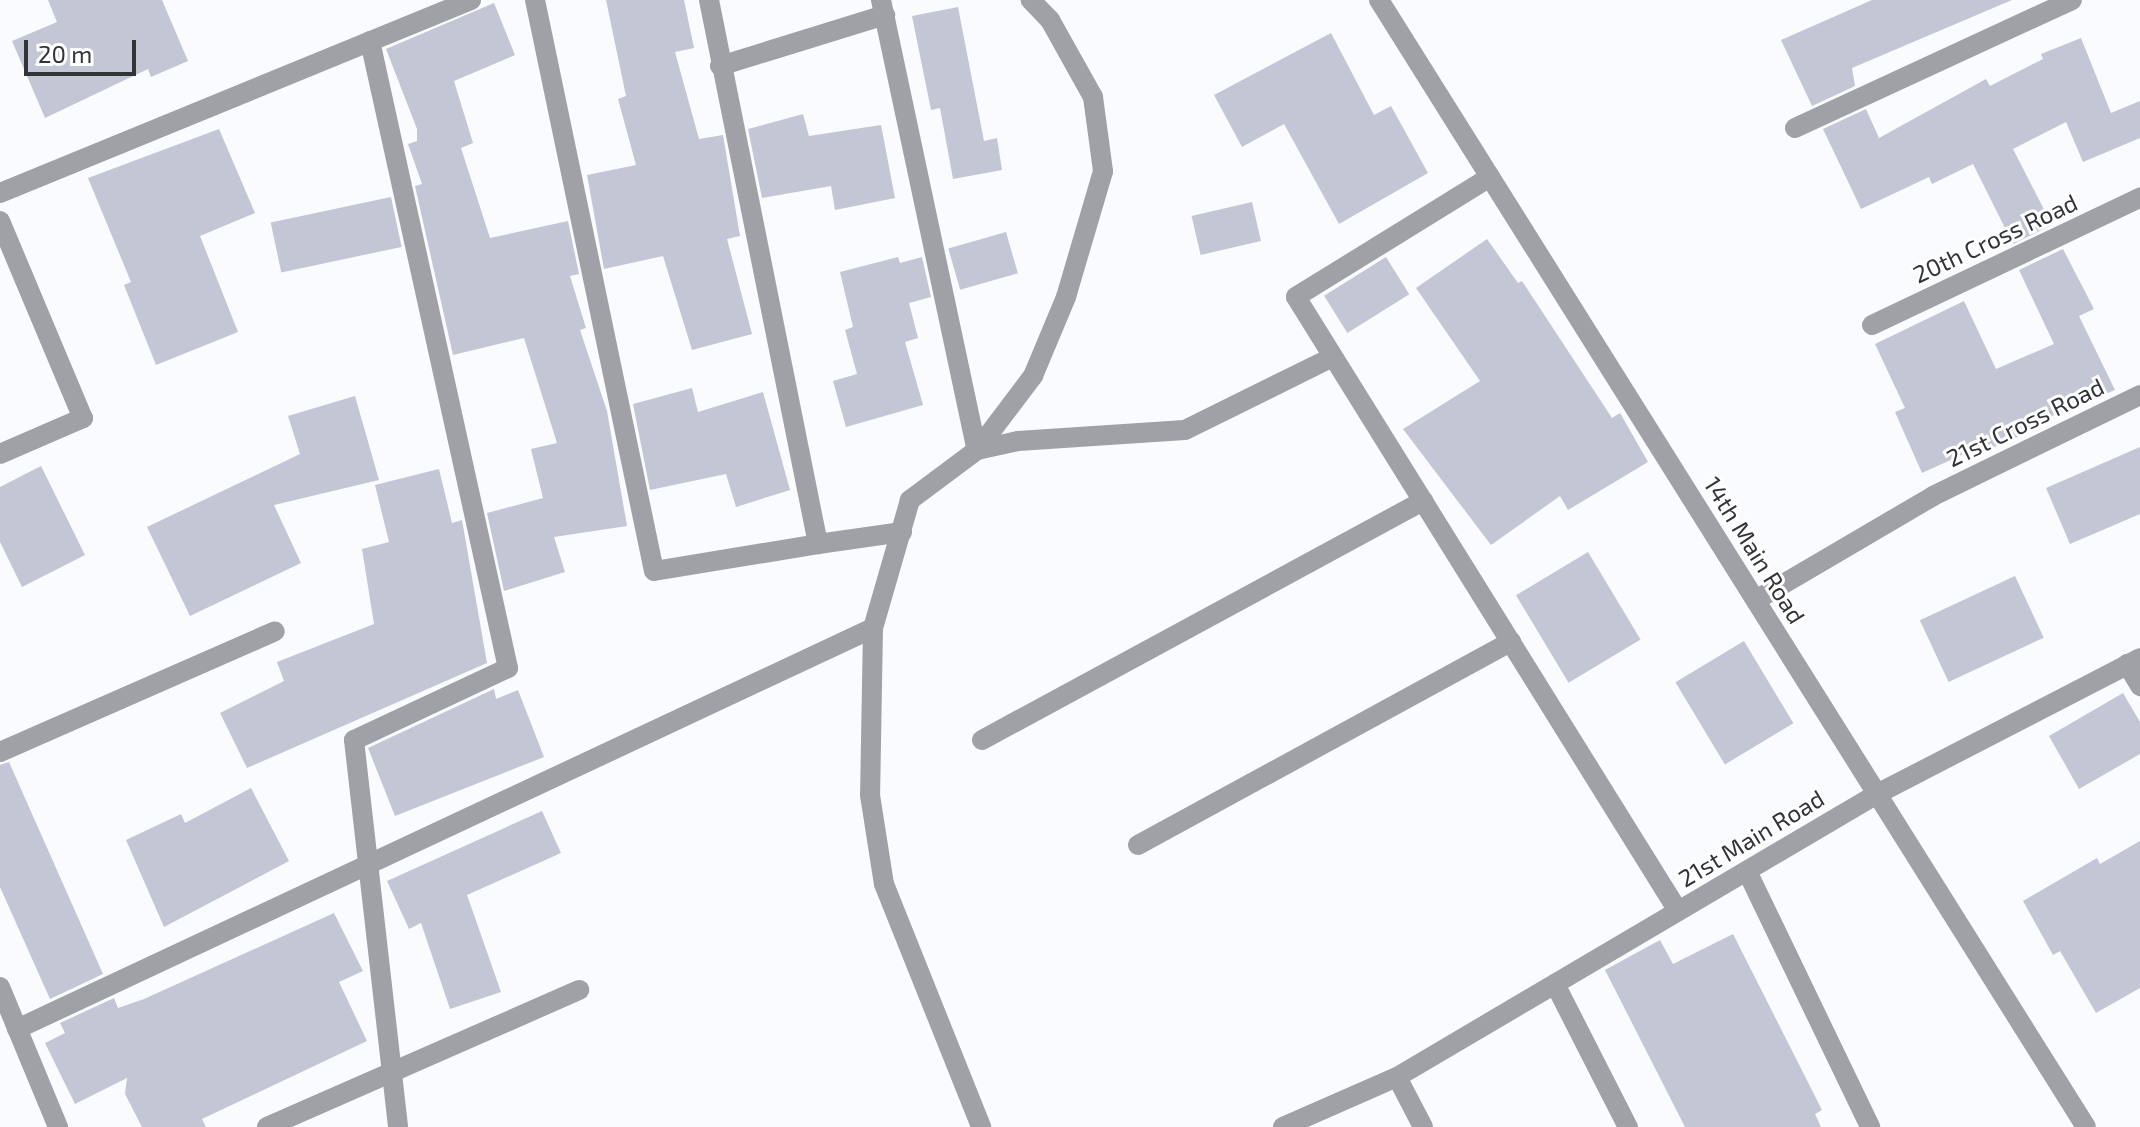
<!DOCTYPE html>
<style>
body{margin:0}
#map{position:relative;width:2140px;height:1127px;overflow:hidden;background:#fafbfe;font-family:"Exo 2",sans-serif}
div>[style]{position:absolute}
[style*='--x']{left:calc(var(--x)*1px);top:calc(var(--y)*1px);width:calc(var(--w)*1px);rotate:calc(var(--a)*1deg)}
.building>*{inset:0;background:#c3c6d4;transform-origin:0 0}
.minor>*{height:20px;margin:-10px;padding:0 10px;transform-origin:10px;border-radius:10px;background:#9fa1a7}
span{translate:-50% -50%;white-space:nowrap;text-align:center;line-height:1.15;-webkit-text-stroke:6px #fff;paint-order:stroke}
.street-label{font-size:24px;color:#333439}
.scale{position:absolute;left:24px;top:40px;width:112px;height:36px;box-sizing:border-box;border:4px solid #333439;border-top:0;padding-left:10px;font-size:24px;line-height:28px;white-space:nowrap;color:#333439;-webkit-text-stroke:6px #fff;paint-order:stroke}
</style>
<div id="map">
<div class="building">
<i style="clip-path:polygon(48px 0,162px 0,188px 61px,151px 77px,148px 69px,45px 118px,12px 41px,57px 22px)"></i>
<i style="clip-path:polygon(606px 0,684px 0,694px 48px,675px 52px,699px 139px,723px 135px,740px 236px,727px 239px,752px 334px,692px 350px,663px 256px,604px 269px,587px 175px,636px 165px,618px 99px,626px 96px)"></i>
<i style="clip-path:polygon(1872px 0,2012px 0,1852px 68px,1855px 86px,1812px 106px,1781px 40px)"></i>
<i style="clip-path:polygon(494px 3px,515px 55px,454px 81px,473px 143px,461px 148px,490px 238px,568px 221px,579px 274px,570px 276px,586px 328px,580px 330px,607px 411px,627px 526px,554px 537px,565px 572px,504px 591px,487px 513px,543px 498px,531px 449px,557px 443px,524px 338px,453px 355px,415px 186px,422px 184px,408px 144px,417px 141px,417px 129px,386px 49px)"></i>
<i style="clip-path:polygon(958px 7px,984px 141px,997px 138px,1002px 170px,953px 179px,940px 108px,931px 110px,912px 16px)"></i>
<i style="clip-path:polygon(1331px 33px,1374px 115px,1391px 106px,1428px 173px,1339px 224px,1284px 124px,1242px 147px,1214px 95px)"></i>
<i style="clip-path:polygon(2081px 38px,2111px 113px,2140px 101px,2140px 138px,2083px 162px,2066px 122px,2013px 149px,2052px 225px,2013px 244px,1973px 164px,1932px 184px,1929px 177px,1861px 209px,1823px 129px,1866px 109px,1879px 138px,1986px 79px,1990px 86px,2043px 59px,2041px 54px)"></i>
<i style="clip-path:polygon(803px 114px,809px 136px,881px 125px,895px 198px,835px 210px,831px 186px,762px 198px,748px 129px)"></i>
<i style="clip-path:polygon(219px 129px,255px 213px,200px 236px,238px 332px,156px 365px,124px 285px,131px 282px,88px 178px)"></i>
<i style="left:391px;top:197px;width:51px;height:123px;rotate:78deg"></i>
<i style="left:1252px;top:202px;width:40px;height:62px;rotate:77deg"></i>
<i style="left:1006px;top:232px;width:43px;height:60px;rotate:74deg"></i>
<i style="clip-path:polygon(1487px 239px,1518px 283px,1522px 281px,1612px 418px,1620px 413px,1648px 462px,1568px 510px,1560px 496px,1491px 545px,1403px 429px,1480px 381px,1416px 288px)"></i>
<i style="clip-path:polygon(2063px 249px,2094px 309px,2079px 316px,2115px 390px,2018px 430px,2020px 436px,1982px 452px,1979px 447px,1922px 473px,1895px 412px,1905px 408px,1875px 344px,1964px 301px,1996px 369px,2054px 344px,2019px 270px)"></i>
<i style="clip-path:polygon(898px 257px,900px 263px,922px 257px,931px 297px,909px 303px,918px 338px,905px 342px,923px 405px,846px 427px,833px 381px,857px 374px,845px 330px,853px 327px,840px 272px)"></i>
<i style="left:1386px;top:257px;width:44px;height:73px;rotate:58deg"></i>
<i style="clip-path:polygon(692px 388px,698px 412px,763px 392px,790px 490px,736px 507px,726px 474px,650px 490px,633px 404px)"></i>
<i style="clip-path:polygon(355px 396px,379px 480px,274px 505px,301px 563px,190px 616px,147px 527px,300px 454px,288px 416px)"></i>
<i style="clip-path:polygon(2140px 447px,2140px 514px,2070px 544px,2046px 488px)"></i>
<i style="clip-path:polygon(41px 466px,85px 555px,22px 587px,0 542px,0 487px)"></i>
<i style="clip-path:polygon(439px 469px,452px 523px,462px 520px,487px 663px,247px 768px,220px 713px,284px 681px,277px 662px,374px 624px,362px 549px,389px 542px,375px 485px)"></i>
<i style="left:1588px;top:552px;width:102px;height:84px;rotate:59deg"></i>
<i style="left:2015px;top:576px;width:68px;height:105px;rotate:65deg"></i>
<i style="left:1744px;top:641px;width:96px;height:80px;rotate:59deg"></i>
<i style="clip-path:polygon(494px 689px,496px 699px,518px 690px,544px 757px,395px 816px,368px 748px)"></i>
<i style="clip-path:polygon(2123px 693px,2140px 722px,2140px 754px,2079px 789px,2049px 736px)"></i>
<i style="clip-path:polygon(9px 762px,103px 974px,50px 999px,0 887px,0 765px)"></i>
<i style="clip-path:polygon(251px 788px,289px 861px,164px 927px,126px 840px,181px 814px,185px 823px)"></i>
<i style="clip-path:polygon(542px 811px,561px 853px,467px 895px,501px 992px,450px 1009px,421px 923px,409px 929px,387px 881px)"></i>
<i style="clip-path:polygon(2140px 841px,2140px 988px,2096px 1013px,2060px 951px,2053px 955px,2023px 901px,2097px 858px,2100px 864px)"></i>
<i style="clip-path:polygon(334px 913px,363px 971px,339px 982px,367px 1041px,202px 1119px,206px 1127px,142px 1127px,125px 1094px,127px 1078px,75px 1104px,45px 1043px,65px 1033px,60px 1023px,114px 998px,118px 1008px,144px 999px)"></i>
<i style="clip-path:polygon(1733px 934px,1822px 1110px,1815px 1114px,1821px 1127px,1685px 1127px,1605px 970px,1660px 940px,1673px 964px)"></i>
</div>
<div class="minor">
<i style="--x:535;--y:0;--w:583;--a:78.23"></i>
<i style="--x:654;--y:571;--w:166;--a:-9.3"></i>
<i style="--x:709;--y:0;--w:555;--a:78.67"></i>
<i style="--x:818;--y:544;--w:85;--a:-8.1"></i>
<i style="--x:881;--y:0;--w:460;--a:78"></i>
<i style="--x:977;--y:450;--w:84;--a:143.3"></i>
<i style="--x:910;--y:500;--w:133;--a:106.1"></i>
<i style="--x:873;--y:628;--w:167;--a:91"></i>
<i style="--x:870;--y:795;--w:90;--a:81.1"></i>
<i style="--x:884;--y:884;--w:262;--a:68.2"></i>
<i style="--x:1379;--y:0;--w:1330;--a:57.9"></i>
<i style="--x:370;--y:41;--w:642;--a:77.59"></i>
<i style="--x:508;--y:668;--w:170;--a:154.9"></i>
<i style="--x:354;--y:740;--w:389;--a:83.5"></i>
<i style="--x:720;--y:66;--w:173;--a:-17.2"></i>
<i style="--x:1795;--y:128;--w:305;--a:-24.8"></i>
<i style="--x:1490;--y:177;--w:228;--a:148.3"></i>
<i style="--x:1296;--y:297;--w:723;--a:58.11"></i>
<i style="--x:0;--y:193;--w:509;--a:-22.28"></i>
<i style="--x:0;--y:221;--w:214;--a:67.2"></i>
<i style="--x:83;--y:418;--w:90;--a:156.6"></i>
<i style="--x:1872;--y:325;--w:297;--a:-25.4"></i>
<i style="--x:977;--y:450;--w:93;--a:-52.9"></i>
<i style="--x:1033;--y:376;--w:86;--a:-67.3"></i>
<i style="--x:1066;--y:297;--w:131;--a:-73.6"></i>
<i style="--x:1103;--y:171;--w:75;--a:-97.7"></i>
<i style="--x:1093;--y:97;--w:88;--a:-119.2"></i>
<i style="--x:1050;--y:20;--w:28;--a:-134"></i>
<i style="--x:977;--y:450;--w:42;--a:-12.4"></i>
<i style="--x:1018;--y:441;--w:167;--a:-3.8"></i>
<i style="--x:1185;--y:430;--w:165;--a:-26.3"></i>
<i style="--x:1756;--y:600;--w:205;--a:-30.4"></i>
<i style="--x:1933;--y:496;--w:230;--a:-26"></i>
<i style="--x:2127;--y:664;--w:26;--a:59"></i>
<i style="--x:982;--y:740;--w:502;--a:-28.46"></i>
<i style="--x:0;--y:752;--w:300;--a:-23.7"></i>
<i style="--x:1138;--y:845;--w:425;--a:-28.6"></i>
<i style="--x:1747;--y:871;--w:284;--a:64.3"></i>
<i style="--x:1555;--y:984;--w:161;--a:63"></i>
<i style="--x:0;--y:987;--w:152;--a:67.5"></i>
<i style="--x:17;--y:1029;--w:945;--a:-25.1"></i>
<i style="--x:1397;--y:1077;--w:56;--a:62.5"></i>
<i style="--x:267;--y:1127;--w:341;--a:-23.7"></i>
<i style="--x:1283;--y:1127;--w:124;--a:-23.7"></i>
<i style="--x:1397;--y:1077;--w:557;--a:-30.52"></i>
<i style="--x:1877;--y:794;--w:296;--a:-27.3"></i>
</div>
<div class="street-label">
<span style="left:1995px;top:238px;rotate:-25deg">20th Cross Road</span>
<span style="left:2025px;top:422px;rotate:-26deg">21st Cross Road</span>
<span style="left:1755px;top:550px;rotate:58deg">14th Main Road</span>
<span style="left:1751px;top:838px;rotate:-31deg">21st Main Road</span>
</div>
<div class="scale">20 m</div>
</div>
